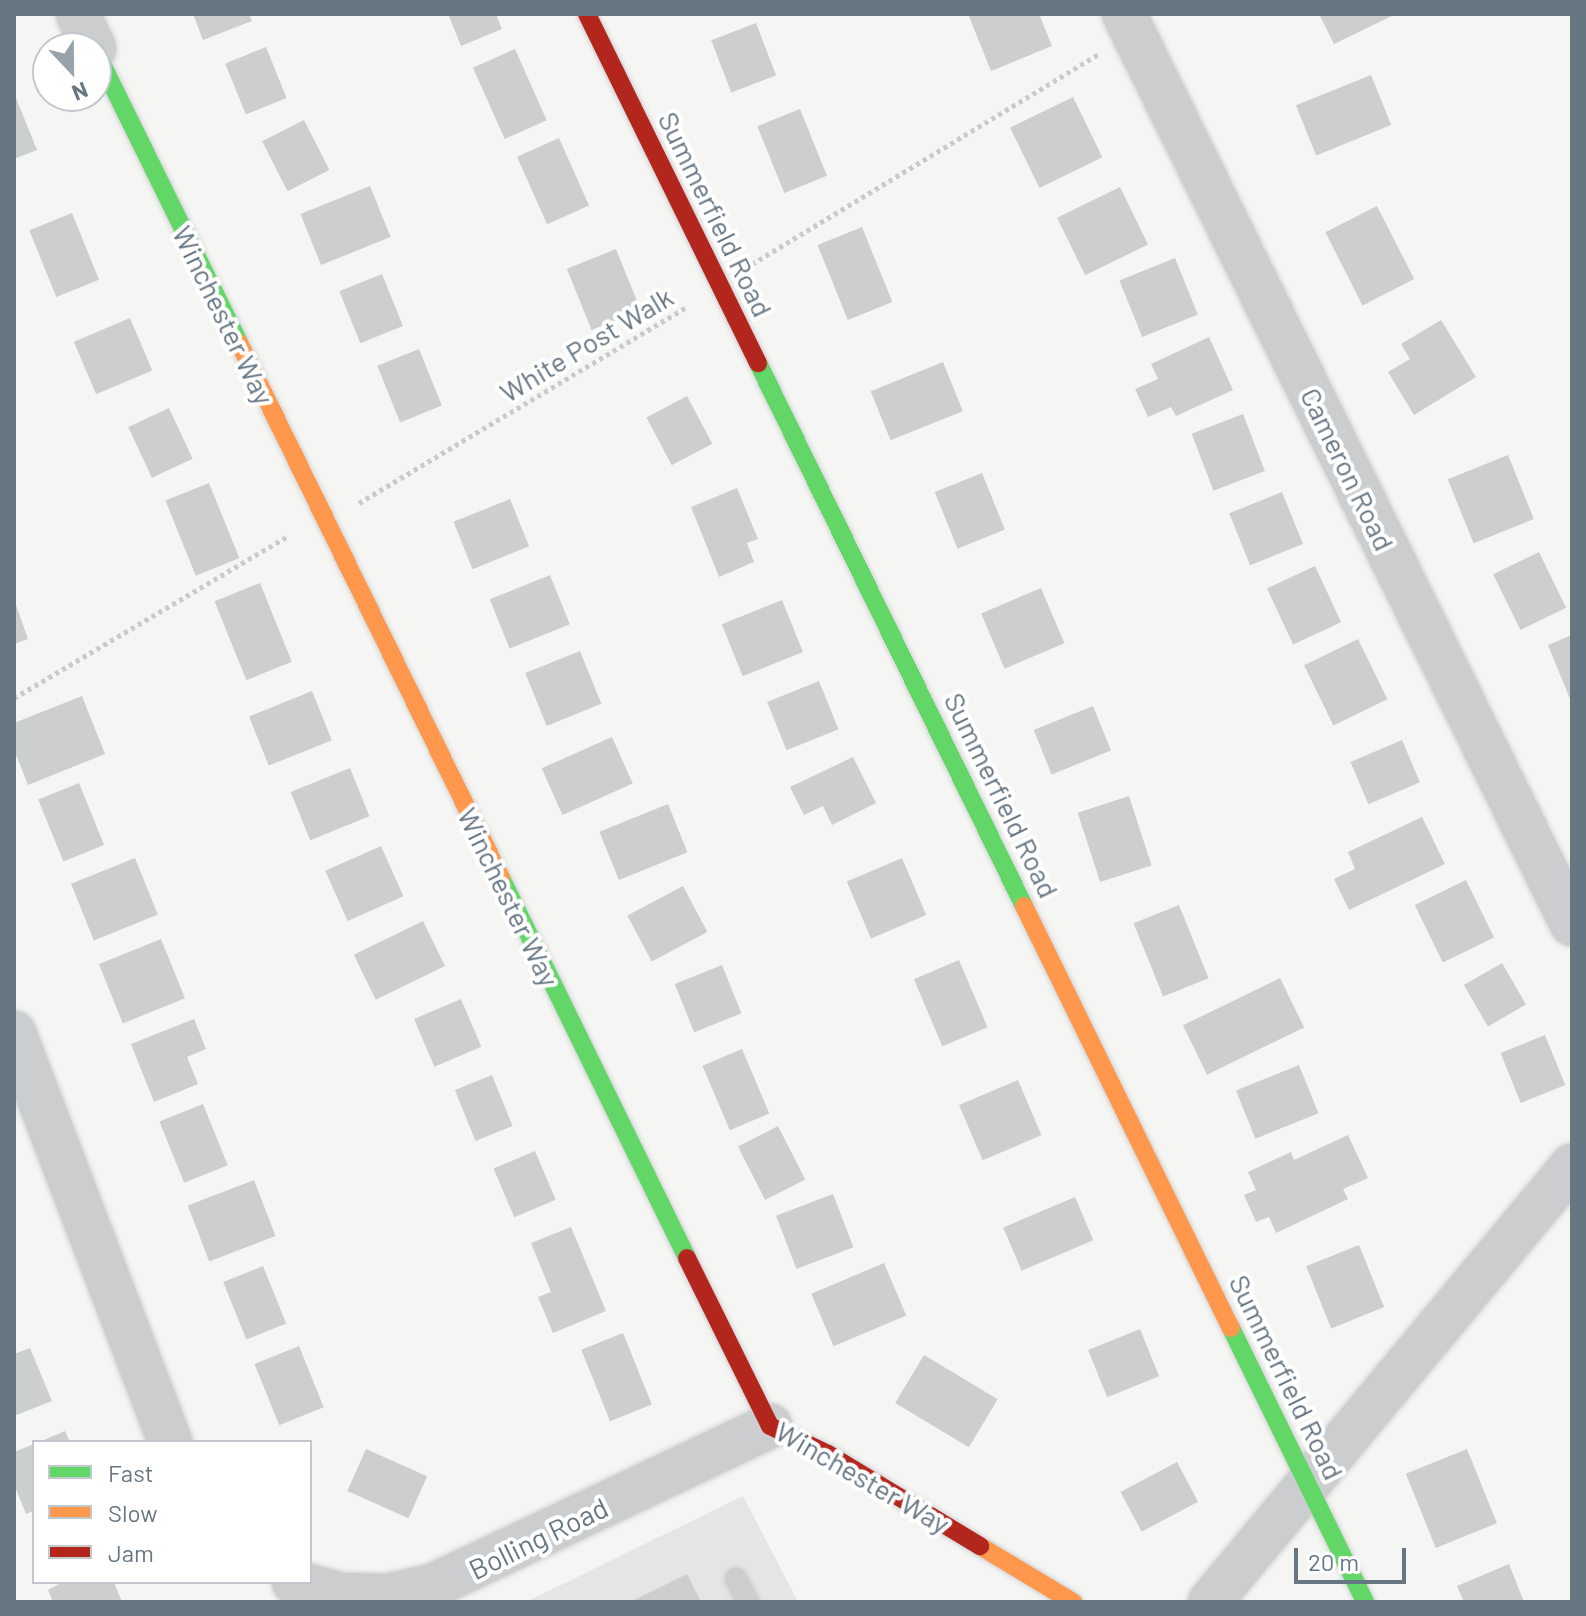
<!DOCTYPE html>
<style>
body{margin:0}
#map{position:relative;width:1586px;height:1616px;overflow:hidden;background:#f5f5f4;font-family:Barlow,sans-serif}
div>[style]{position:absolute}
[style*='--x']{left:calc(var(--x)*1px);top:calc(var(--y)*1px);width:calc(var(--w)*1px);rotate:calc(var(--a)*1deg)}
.built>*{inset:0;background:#e4e5e5}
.building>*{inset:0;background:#cdcfcf;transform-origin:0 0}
.path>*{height:5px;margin-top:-2.5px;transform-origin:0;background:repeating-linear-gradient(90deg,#cacaca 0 4px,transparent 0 8px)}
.roads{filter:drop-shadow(0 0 2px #d1d2d2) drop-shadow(0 0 2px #d1d2d2)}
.lane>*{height:22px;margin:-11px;padding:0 11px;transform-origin:11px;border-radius:11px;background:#cbcdce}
.street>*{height:44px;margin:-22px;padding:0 22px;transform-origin:22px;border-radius:22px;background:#cbcdce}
.fast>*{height:18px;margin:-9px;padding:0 9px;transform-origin:9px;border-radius:9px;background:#63d668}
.slow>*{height:18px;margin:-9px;padding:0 9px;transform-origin:9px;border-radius:9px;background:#ff974d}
.jam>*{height:18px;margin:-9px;padding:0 9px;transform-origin:9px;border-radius:9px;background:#b3261e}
span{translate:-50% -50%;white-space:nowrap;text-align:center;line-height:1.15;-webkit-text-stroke:8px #fff;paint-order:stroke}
.street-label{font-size:28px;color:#667683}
.frame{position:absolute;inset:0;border:16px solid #667683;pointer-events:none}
.legend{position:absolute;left:32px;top:1440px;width:280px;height:144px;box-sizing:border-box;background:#fff;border:2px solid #c2c8cd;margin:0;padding:10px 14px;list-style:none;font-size:24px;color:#667683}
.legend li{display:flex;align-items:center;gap:16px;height:40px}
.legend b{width:40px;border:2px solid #c2c8cd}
.north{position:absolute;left:32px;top:32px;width:80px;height:80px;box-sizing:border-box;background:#fff;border:2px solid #c2c8cd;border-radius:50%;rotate:158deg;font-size:22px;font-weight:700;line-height:32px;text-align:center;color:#667683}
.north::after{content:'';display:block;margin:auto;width:28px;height:36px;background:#98a2ab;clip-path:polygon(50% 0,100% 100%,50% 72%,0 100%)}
.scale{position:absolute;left:1294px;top:1548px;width:112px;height:36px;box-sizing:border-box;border:4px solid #667683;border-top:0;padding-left:10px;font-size:24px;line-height:28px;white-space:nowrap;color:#667683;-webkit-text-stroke:6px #fff;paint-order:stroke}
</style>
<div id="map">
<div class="built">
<i style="clip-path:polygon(743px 1496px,798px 1602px,526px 1602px)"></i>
</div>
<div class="building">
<i style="clip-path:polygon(193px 14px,249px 14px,252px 21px,203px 40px)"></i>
<i style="clip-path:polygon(448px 14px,496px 14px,502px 29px,461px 46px)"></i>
<i style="clip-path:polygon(968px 14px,1039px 14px,1052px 46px,991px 71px)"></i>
<i style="clip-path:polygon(1319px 14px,1396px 14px,1334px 44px)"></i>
<i style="left:756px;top:23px;width:56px;height:48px;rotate:69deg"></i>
<i style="left:266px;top:47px;width:55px;height:44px;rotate:68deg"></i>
<i style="left:515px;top:49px;width:78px;height:46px;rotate:66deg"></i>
<i style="left:1371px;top:75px;width:54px;height:81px;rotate:68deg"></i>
<i style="clip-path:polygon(14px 93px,37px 150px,14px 159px)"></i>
<i style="left:1073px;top:97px;width:67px;height:70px;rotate:64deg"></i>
<i style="left:800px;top:109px;width:72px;height:46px;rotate:68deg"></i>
<i style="left:304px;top:120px;width:56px;height:47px;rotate:63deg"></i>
<i style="left:559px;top:138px;width:74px;height:46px;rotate:66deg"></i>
<i style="left:370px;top:186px;width:55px;height:75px;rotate:68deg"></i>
<i style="left:1120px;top:187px;width:64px;height:70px;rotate:64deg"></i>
<i style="left:1377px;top:206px;width:82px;height:58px;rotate:63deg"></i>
<i style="left:72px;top:213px;width:72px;height:46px;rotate:68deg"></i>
<i style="left:862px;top:227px;width:81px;height:48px;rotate:68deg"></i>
<i style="left:616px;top:249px;width:66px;height:53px;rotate:68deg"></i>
<i style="left:1175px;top:258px;width:61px;height:60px;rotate:68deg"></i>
<i style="left:382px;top:274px;width:56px;height:46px;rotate:68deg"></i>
<i style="left:130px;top:318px;width:57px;height:61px;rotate:67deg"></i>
<i style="clip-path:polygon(1441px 320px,1476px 377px,1414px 415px,1388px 372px,1410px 359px,1401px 344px)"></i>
<i style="clip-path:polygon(1209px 337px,1233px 390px,1176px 416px,1171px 407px,1148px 417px,1135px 389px,1158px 379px,1151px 364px)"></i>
<i style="left:419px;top:349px;width:61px;height:45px;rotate:68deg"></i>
<i style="left:943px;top:362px;width:53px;height:78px;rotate:68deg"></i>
<i style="left:687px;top:396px;width:54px;height:46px;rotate:62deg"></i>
<i style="left:169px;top:408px;width:56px;height:45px;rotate:65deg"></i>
<i style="left:1243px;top:414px;width:61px;height:55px;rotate:69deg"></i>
<i style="left:1508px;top:455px;width:69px;height:65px;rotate:68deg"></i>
<i style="left:982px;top:473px;width:61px;height:51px;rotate:68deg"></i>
<i style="left:209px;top:483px;width:81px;height:47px;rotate:68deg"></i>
<i style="clip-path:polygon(737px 488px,758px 539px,747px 543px,754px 562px,719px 577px,691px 507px)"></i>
<i style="left:1282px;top:492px;width:56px;height:57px;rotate:68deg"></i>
<i style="left:510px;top:499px;width:51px;height:61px;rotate:68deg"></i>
<i style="left:1539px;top:552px;width:62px;height:51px;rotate:64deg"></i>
<i style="left:1315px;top:566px;width:62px;height:53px;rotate:65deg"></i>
<i style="left:550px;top:575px;width:53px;height:65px;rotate:68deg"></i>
<i style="left:260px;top:583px;width:85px;height:49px;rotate:68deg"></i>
<i style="left:1041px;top:588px;width:60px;height:65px;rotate:67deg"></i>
<i style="clip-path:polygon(14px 599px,28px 639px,14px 644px)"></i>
<i style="left:782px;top:600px;width:56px;height:65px;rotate:68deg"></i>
<i style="clip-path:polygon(1572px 635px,1572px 698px,1570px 699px,1548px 645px)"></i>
<i style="left:1358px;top:639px;width:67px;height:60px;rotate:64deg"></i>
<i style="left:580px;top:651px;width:57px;height:59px;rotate:68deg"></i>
<i style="left:819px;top:681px;width:52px;height:56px;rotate:68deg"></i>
<i style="left:312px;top:691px;width:53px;height:68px;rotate:68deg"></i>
<i style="clip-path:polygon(82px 696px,105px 754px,28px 785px,14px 750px,14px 723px)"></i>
<i style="left:1093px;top:706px;width:48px;height:64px;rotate:68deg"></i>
<i style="left:612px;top:737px;width:51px;height:77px;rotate:66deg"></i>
<i style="left:1402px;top:740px;width:46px;height:56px;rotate:67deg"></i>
<i style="clip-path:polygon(853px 757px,876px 803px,832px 825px,823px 806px,804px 815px,790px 787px)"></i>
<i style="left:350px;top:768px;width:52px;height:64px;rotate:68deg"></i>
<i style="left:79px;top:783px;width:67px;height:44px;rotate:68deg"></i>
<i style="left:1129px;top:796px;width:73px;height:54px;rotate:72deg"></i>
<i style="left:668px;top:804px;width:52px;height:74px;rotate:68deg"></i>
<i style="clip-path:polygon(1422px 817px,1445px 864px,1349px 910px,1334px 879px,1355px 869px,1348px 852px)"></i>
<i style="left:381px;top:846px;width:55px;height:61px;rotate:66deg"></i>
<i style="left:135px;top:858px;width:61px;height:69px;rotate:68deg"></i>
<i style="left:902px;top:858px;width:62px;height:60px;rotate:67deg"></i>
<i style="left:1466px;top:880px;width:64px;height:57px;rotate:64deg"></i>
<i style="left:683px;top:886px;width:52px;height:63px;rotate:62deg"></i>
<i style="left:1179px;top:905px;width:79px;height:49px;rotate:68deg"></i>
<i style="left:423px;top:921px;width:50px;height:77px;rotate:64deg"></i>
<i style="left:161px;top:939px;width:64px;height:67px;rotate:68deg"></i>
<i style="left:959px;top:960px;width:73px;height:49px;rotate:67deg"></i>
<i style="left:1502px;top:963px;width:48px;height:44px;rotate:60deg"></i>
<i style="left:722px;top:965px;width:52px;height:51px;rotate:68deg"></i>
<i style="left:1280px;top:978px;width:55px;height:108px;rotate:64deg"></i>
<i style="left:461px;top:999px;width:52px;height:51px;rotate:67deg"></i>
<i style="clip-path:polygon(194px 1019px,206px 1049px,187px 1057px,198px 1084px,154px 1102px,131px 1044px)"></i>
<i style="left:1545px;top:1035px;width:54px;height:48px;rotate:68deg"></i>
<i style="left:742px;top:1049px;width:70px;height:43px;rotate:67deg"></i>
<i style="left:1299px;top:1065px;width:52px;height:68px;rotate:68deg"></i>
<i style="left:492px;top:1075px;width:55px;height:40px;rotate:68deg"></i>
<i style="left:1018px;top:1080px;width:60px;height:64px;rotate:67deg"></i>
<i style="left:203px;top:1104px;width:66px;height:47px;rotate:68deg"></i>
<i style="left:778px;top:1126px;width:60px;height:45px;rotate:63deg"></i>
<i style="clip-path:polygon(1348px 1135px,1368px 1178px,1343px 1189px,1348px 1199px,1276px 1233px,1269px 1217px,1256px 1222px,1244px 1195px,1256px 1190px,1248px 1172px,1291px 1152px,1294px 1160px)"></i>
<i style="left:535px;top:1151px;width:53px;height:45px;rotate:67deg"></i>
<i style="left:254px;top:1180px;width:60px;height:71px;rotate:69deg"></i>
<i style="left:833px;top:1194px;width:57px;height:61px;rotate:69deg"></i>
<i style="left:1075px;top:1197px;width:47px;height:78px;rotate:67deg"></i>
<i style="clip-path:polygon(571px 1227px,606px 1311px,553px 1333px,538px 1297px,551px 1292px,531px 1243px)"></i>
<i style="left:1359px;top:1245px;width:67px;height:57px;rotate:68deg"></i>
<i style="left:884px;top:1263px;width:57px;height:79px;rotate:67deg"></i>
<i style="left:263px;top:1266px;width:62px;height:43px;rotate:68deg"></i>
<i style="left:1140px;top:1329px;width:51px;height:56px;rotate:68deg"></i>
<i style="left:623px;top:1333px;width:77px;height:45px;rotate:68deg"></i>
<i style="left:299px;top:1346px;width:66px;height:48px;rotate:68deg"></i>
<i style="clip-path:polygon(30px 1348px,52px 1401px,14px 1416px,14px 1354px)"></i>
<i style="left:924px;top:1355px;width:86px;height:56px;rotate:31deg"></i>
<i style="clip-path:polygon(65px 1431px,70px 1442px,39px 1442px)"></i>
<i style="clip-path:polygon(34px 1444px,34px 1511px,26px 1514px,14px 1484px,14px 1452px)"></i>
<i style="left:366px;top:1449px;width:67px;height:46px;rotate:24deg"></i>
<i style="left:1467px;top:1449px;width:80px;height:66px;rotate:68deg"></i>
<i style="left:1177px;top:1462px;width:45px;height:64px;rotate:62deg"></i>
<i style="clip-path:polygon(1509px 1564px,1524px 1602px,1464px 1602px,1457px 1586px)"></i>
<i style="clip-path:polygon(687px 1574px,701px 1602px,630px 1602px)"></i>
<i style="clip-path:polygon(114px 1582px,122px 1602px,53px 1602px,48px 1590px,63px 1582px)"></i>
</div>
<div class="path">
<i style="--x:752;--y:264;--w:406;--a:-31.2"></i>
<i style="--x:359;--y:503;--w:382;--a:-30.9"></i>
<i style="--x:14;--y:698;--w:318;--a:-30.6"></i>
</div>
<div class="roads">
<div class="lane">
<i style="--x:736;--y:1579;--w:26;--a:62"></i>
</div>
<div class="street">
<i style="--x:78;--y:14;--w:38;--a:65"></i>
<i style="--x:1124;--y:14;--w:1014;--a:63.79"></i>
<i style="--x:14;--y:1033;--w:438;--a:69.1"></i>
<i style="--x:294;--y:1582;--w:50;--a:15.2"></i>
<i style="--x:342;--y:1595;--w:46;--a:1.2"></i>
<i style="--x:388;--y:1596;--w:46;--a:-12.5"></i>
<i style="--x:433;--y:1586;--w:373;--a:-25.4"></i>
<i style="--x:1210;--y:1602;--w:567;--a:-50.3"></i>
</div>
<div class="fast">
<i style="--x:96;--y:52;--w:324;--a:63.8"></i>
<i style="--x:758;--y:363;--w:605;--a:63.9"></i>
<i style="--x:501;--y:878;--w:423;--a:63.9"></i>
<i style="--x:1231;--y:1328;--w:305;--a:63.9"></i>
</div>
<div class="slow">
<i style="--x:239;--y:343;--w:596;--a:63.91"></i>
<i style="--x:1024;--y:906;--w:470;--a:63.9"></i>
<i style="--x:980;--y:1546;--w:109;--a:31.1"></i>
</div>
<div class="jam">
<i style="--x:587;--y:14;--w:389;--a:63.9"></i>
<i style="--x:687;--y:1258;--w:187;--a:63.7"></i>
<i style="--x:770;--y:1426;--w:64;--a:25.8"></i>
<i style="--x:828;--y:1454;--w:178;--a:31.2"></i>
</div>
</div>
<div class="street-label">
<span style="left:716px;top:214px;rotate:64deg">Summerfield Road</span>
<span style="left:224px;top:315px;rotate:64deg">Winchester Way</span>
<span style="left:586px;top:344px;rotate:-31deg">White Post Walk</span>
<span style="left:1348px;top:469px;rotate:64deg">Cameron Road</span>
<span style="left:1002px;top:795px;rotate:64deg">Summerfield Road</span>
<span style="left:509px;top:897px;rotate:64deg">Winchester Way</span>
<span style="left:1287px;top:1377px;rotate:64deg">Summerfield Road</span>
<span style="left:863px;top:1477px;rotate:30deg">Winchester Way</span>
<span style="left:538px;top:1538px;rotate:-26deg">Bolling Road</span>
</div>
<div class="frame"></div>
<ul class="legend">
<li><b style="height:10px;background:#63d668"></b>Fast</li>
<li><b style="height:10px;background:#ff974d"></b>Slow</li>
<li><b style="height:10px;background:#b3261e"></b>Jam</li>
</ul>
<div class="north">N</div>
<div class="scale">20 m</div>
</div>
